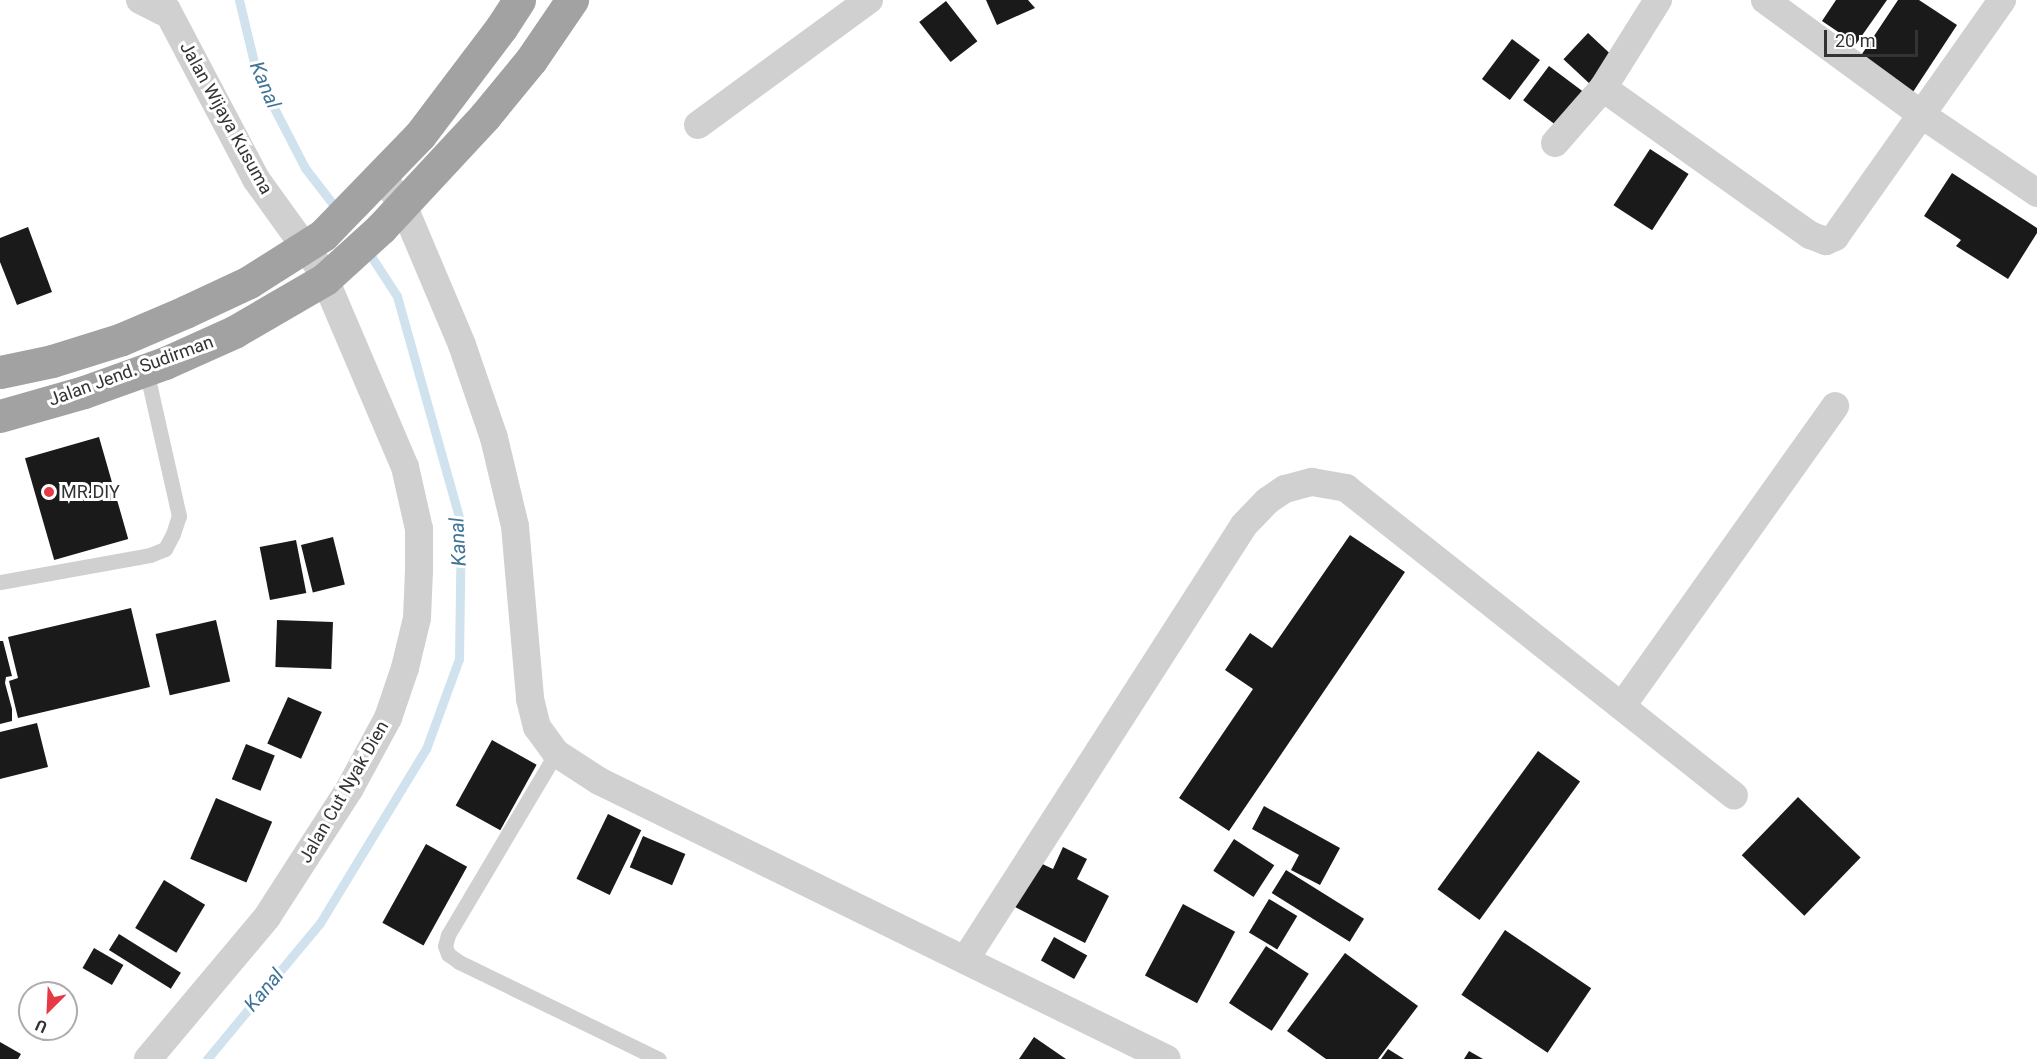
<!DOCTYPE html>
<style>
body{margin:0}
#map{position:relative;width:2037px;height:1059px;overflow:hidden;background:#fff;font-family:Roboto,sans-serif}
div>[style]{position:absolute}
[style*='--x']{left:calc(var(--x)*1px);top:calc(var(--y)*1px);width:calc(var(--w)*1px);rotate:calc(var(--a)*1deg)}
.stream>*{height:9px;margin:-4.5px;padding:0 4.5px;transform-origin:4.5px;border-radius:4.5px;background:#cfe2ee}
.building>*{inset:0;background:#1a1a1a;transform-origin:0 0}
.service>*{height:15px;margin:-7.5px;padding:0 7.5px;transform-origin:7.5px;border-radius:7.5px;background:#d0d0d0}
.minor>*{height:28px;margin:-14px;padding:0 14px;transform-origin:14px;border-radius:14px;background:#d0d0d0}
.trunk>*{height:33px;margin:-16.5px;padding:0 16.5px;transform-origin:16.5px;border-radius:16.5px;background:#a2a2a2}
.dots>*{width:16px;height:16px;translate:-50% -50%;box-sizing:border-box;border:3px solid #fff;border-radius:50%}
span{translate:-50% -50%;white-space:nowrap;text-align:center;line-height:1.15;-webkit-text-stroke:6px #fff;paint-order:stroke}
.street-label{font-size:18px;color:#333}
.poi-label{font-size:18px;color:#333}
.left{translate:0 -50%;text-align:left}
.water-label{font-size:20px;color:#3f7597;font-style:italic}
.north{position:absolute;left:18px;top:981px;width:60px;height:60px;box-sizing:border-box;background:#fff;border:2px solid #adadad;border-radius:50%;rotate:204deg;font-size:16px;font-weight:700;line-height:24px;text-align:center;color:#333}
.north::after{content:'';display:block;margin:auto;width:21px;height:27px;background:#e63946;clip-path:polygon(50% 0,100% 100%,50% 72%,0 100%)}
.scale{position:absolute;left:1824px;top:30px;width:94px;height:27px;box-sizing:border-box;border:3px solid #333;border-top:0;padding-left:8px;font-size:18px;line-height:21px;white-space:nowrap;color:#333;-webkit-text-stroke:4px #fff;paint-order:stroke}
</style>
<div id="map">
<div class="stream">
<i style="--x:239;--y:0;--w:77;--a:76.5"></i>
<i style="--x:257;--y:75;--w:105;--a:62.7"></i>
<i style="--x:305;--y:168;--w:56;--a:52.3"></i>
<i style="--x:207;--y:1059;--w:177;--a:-50.3"></i>
<i style="--x:320;--y:923;--w:204;--a:-58.7"></i>
<i style="--x:426;--y:749;--w:96;--a:-69.9"></i>
<i style="--x:459;--y:659;--w:135;--a:-89.2"></i>
<i style="--x:461;--y:524;--w:237;--a:-105.7"></i>
<i style="--x:397;--y:296;--w:55;--a:-123.1"></i>
</div>
<div class="building">
<i style="clip-path:polygon(986px 0,1028px 0,1035px 8px,997px 25px)"></i>
<i style="clip-path:polygon(1836px 0,1887px 0,1856px 44px,1822px 21px)"></i>
<i style="clip-path:polygon(1898px 0,1919px 0,1957px 25px,1911px 95px,1858px 60px)"></i>
<i style="left:946px;top:1px;width:51px;height:34px;rotate:52deg"></i>
<i style="left:1588px;top:33px;width:37px;height:36px;rotate:43deg"></i>
<i style="left:1512px;top:39px;width:35px;height:50px;rotate:37deg"></i>
<i style="left:1549px;top:66px;width:45px;height:43px;rotate:37deg"></i>
<i style="left:1650px;top:149px;width:46px;height:67px;rotate:33deg"></i>
<i style="clip-path:polygon(1952px 173px,2037px 228px,2037px 233px,2008px 279px,1956px 246px,1961px 240px,1924px 216px)"></i>
<i style="clip-path:polygon(28px 227px,52px 292px,17px 305px,0 262px,0 238px)"></i>
<i style="left:99px;top:437px;width:106px;height:77px;rotate:74deg"></i>
<i style="clip-path:polygon(1350px 535px,1405px 572px,1229px 831px,1179px 798px,1253px 689px,1225px 670px,1250px 633px,1272px 648px)"></i>
<i style="left:333px;top:537px;width:49px;height:33px;rotate:76deg"></i>
<i style="left:296px;top:540px;width:54px;height:37px;rotate:79deg"></i>
<i style="clip-path:polygon(131px 608px,150px 687px,18px 718px,9px 681px,18px 678px,8px 637px)"></i>
<i style="left:216px;top:620px;width:63px;height:62px;rotate:77deg"></i>
<i style="left:277px;top:620px;width:56px;height:47px;rotate:2deg"></i>
<i style="clip-path:polygon(0 641px,3px 641px,12px 676px,6px 677px,5px 683px,12px 709px,12px 721px,0 724px)"></i>
<i style="left:288px;top:697px;width:37px;height:51px;rotate:24deg"></i>
<i style="clip-path:polygon(37px 723px,48px 767px,0 779px,0 732px)"></i>
<i style="left:492px;top:740px;width:51px;height:75px;rotate:29deg"></i>
<i style="left:246px;top:744px;width:31px;height:38px;rotate:22deg"></i>
<i style="left:1538px;top:751px;width:52px;height:171px;rotate:36deg"></i>
<i style="left:1798px;top:797px;width:87px;height:81px;rotate:44deg"></i>
<i style="left:216px;top:798px;width:61px;height:66px;rotate:23deg"></i>
<i style="clip-path:polygon(1264px 806px,1340px 848px,1320px 885px,1291px 870px,1299px 855px,1252px 829px)"></i>
<i style="left:608px;top:814px;width:37px;height:72px;rotate:26deg"></i>
<i style="left:643px;top:836px;width:46px;height:34px;rotate:23deg"></i>
<i style="left:1234px;top:839px;width:48px;height:38px;rotate:33deg"></i>
<i style="left:426px;top:844px;width:47px;height:90px;rotate:29deg"></i>
<i style="clip-path:polygon(1063px 847px,1087px 859px,1077px 879px,1109px 896px,1085px 943px,1013px 906px,1036px 861px,1053px 869px)"></i>
<i style="left:1286px;top:870px;width:92px;height:27px;rotate:32deg"></i>
<i style="left:164px;top:880px;width:48px;height:56px;rotate:31deg"></i>
<i style="left:1269px;top:899px;width:33px;height:39px;rotate:31deg"></i>
<i style="left:1183px;top:904px;width:59px;height:81px;rotate:28deg"></i>
<i style="left:1505px;top:930px;width:104px;height:78px;rotate:34deg"></i>
<i style="left:119px;top:934px;width:73px;height:19px;rotate:32deg"></i>
<i style="left:1054px;top:937px;width:38px;height:27px;rotate:29deg"></i>
<i style="left:1266px;top:946px;width:51px;height:68px;rotate:33deg"></i>
<i style="left:94px;top:948px;width:34px;height:23px;rotate:30deg"></i>
<i style="clip-path:polygon(1345px 953px,1418px 1006px,1378px 1059px,1326px 1059px,1287px 1031px)"></i>
<i style="clip-path:polygon(1034px 1037px,1066px 1059px,1019px 1059px)"></i>
<i style="clip-path:polygon(0 1042px,21px 1054px,18px 1059px,0 1059px)"></i>
<i style="clip-path:polygon(1388px 1049px,1404px 1059px,1381px 1059px)"></i>
<i style="clip-path:polygon(1469px 1051px,1483px 1059px,1464px 1059px)"></i>
</div>
<div class="service">
<i style="--x:0;--y:582;--w:152;--a:-10.2"></i>
<i style="--x:150;--y:555;--w:16;--a:-22"></i>
<i style="--x:165;--y:549;--w:17;--a:-62"></i>
<i style="--x:173;--y:534;--w:19;--a:-72"></i>
<i style="--x:179;--y:516;--w:150;--a:-102.7"></i>
<i style="--x:556;--y:753;--w:212;--a:120.7"></i>
<i style="--x:448;--y:935;--w:11;--a:105"></i>
<i style="--x:445;--y:946;--w:9;--a:69"></i>
<i style="--x:448;--y:954;--w:14;--a:36"></i>
<i style="--x:459;--y:962;--w:222;--a:25.9"></i>
</div>
<div class="minor">
<i style="--x:140;--y:0;--w:25;--a:27"></i>
<i style="--x:162;--y:11;--w:5;--a:-11"></i>
<i style="--x:1765;--y:0;--w:195;--a:36.2"></i>
<i style="--x:1922;--y:115;--w:139;--a:34.1"></i>
<i style="--x:1603;--y:88;--w:254;--a:35.4"></i>
<i style="--x:1810;--y:235;--w:17;--a:21"></i>
<i style="--x:1826;--y:241;--w:10;--a:-24"></i>
<i style="--x:1835;--y:237;--w:290;--a:-54.8"></i>
<i style="--x:698;--y:125;--w:212;--a:-36.2"></i>
<i style="--x:1555;--y:143;--w:73;--a:-48.9"></i>
<i style="--x:1603;--y:88;--w:104;--a:-58"></i>
<i style="--x:381;--y:175;--w:37;--a:54"></i>
<i style="--x:403;--y:205;--w:152;--a:67.1"></i>
<i style="--x:462;--y:345;--w:98;--a:71"></i>
<i style="--x:494;--y:438;--w:90;--a:76.6"></i>
<i style="--x:515;--y:526;--w:174;--a:85"></i>
<i style="--x:530;--y:699;--w:29;--a:76"></i>
<i style="--x:537;--y:727;--w:32;--a:54"></i>
<i style="--x:556;--y:753;--w:51;--a:33.1"></i>
<i style="--x:599;--y:781;--w:632;--a:26.08"></i>
<i style="--x:1622;--y:706;--w:368;--a:-54.6"></i>
<i style="--x:965;--y:960;--w:517;--a:-57.32"></i>
<i style="--x:1244;--y:525;--w:33;--a:-46"></i>
<i style="--x:1267;--y:501;--w:22;--a:-34"></i>
<i style="--x:1285;--y:489;--w:28;--a:-15"></i>
<i style="--x:1312;--y:482;--w:35;--a:10"></i>
<i style="--x:1346;--y:488;--w:495;--a:38.4"></i>
<i style="--x:148;--y:1059;--w:185;--a:-50"></i>
<i style="--x:267;--y:917;--w:153;--a:-57.2"></i>
<i style="--x:350;--y:788;--w:80;--a:-61.5"></i>
<i style="--x:388;--y:718;--w:53;--a:-71.2"></i>
<i style="--x:405;--y:668;--w:51;--a:-76.5"></i>
<i style="--x:417;--y:618;--w:47;--a:-87.6"></i>
<i style="--x:419;--y:571;--w:42;--a:-90"></i>
<i style="--x:419;--y:529;--w:64;--a:-102.7"></i>
<i style="--x:405;--y:467;--w:204;--a:-113.1"></i>
<i style="--x:325;--y:279;--w:17;--a:-118"></i>
<i style="--x:317;--y:264;--w:105;--a:-125.7"></i>
<i style="--x:256;--y:179;--w:191;--a:-117.8"></i>
</div>
<div class="trunk">
<i style="--x:0;--y:372;--w:53;--a:-11.9"></i>
<i style="--x:52;--y:361;--w:73;--a:-17.4"></i>
<i style="--x:122;--y:339;--w:69;--a:-23.2"></i>
<i style="--x:185;--y:312;--w:71;--a:-25.1"></i>
<i style="--x:249;--y:282;--w:88;--a:-32.4"></i>
<i style="--x:323;--y:235;--w:139;--a:-45.9"></i>
<i style="--x:420;--y:135;--w:134;--a:-52.9"></i>
<i style="--x:501;--y:28;--w:33;--a:-57"></i>
<i style="--x:0;--y:416;--w:87;--a:-15.9"></i>
<i style="--x:84;--y:392;--w:86;--a:-19.7"></i>
<i style="--x:165;--y:363;--w:76;--a:-24.2"></i>
<i style="--x:234;--y:332;--w:105;--a:-30.2"></i>
<i style="--x:325;--y:279;--w:76;--a:-42.3"></i>
<i style="--x:381;--y:228;--w:153;--a:-47.1"></i>
<i style="--x:485;--y:116;--w:72;--a:-50.6"></i>
<i style="--x:531;--y:60;--w:73;--a:-55.7"></i>
</div>
<div class="dots">
<i style="left:49px;top:492px;background:#e63946"></i>
</div>
<div class="street-label">
<span style="left:226px;top:118px;rotate:61deg">Jalan Wijaya Kusuma</span>
<span style="left:131px;top:371px;rotate:-20deg">Jalan Jend. Sudirman</span>
<span style="left:344px;top:792px;rotate:-60deg">Jalan Cut Nyak Dien</span>
</div>
<div class="poi-label">
<span class="left" style="left:61px;top:492px">MR.DIY</span>
</div>
<div class="water-label">
<span style="left:265px;top:85px;rotate:67deg">Kanal</span>
<span style="left:458px;top:542px;rotate:-93deg">Kanal</span>
<span style="left:264px;top:990px;rotate:-50deg">Kanal</span>
</div>
<div class="north">U</div>
<div class="scale">20 m</div>
</div>
